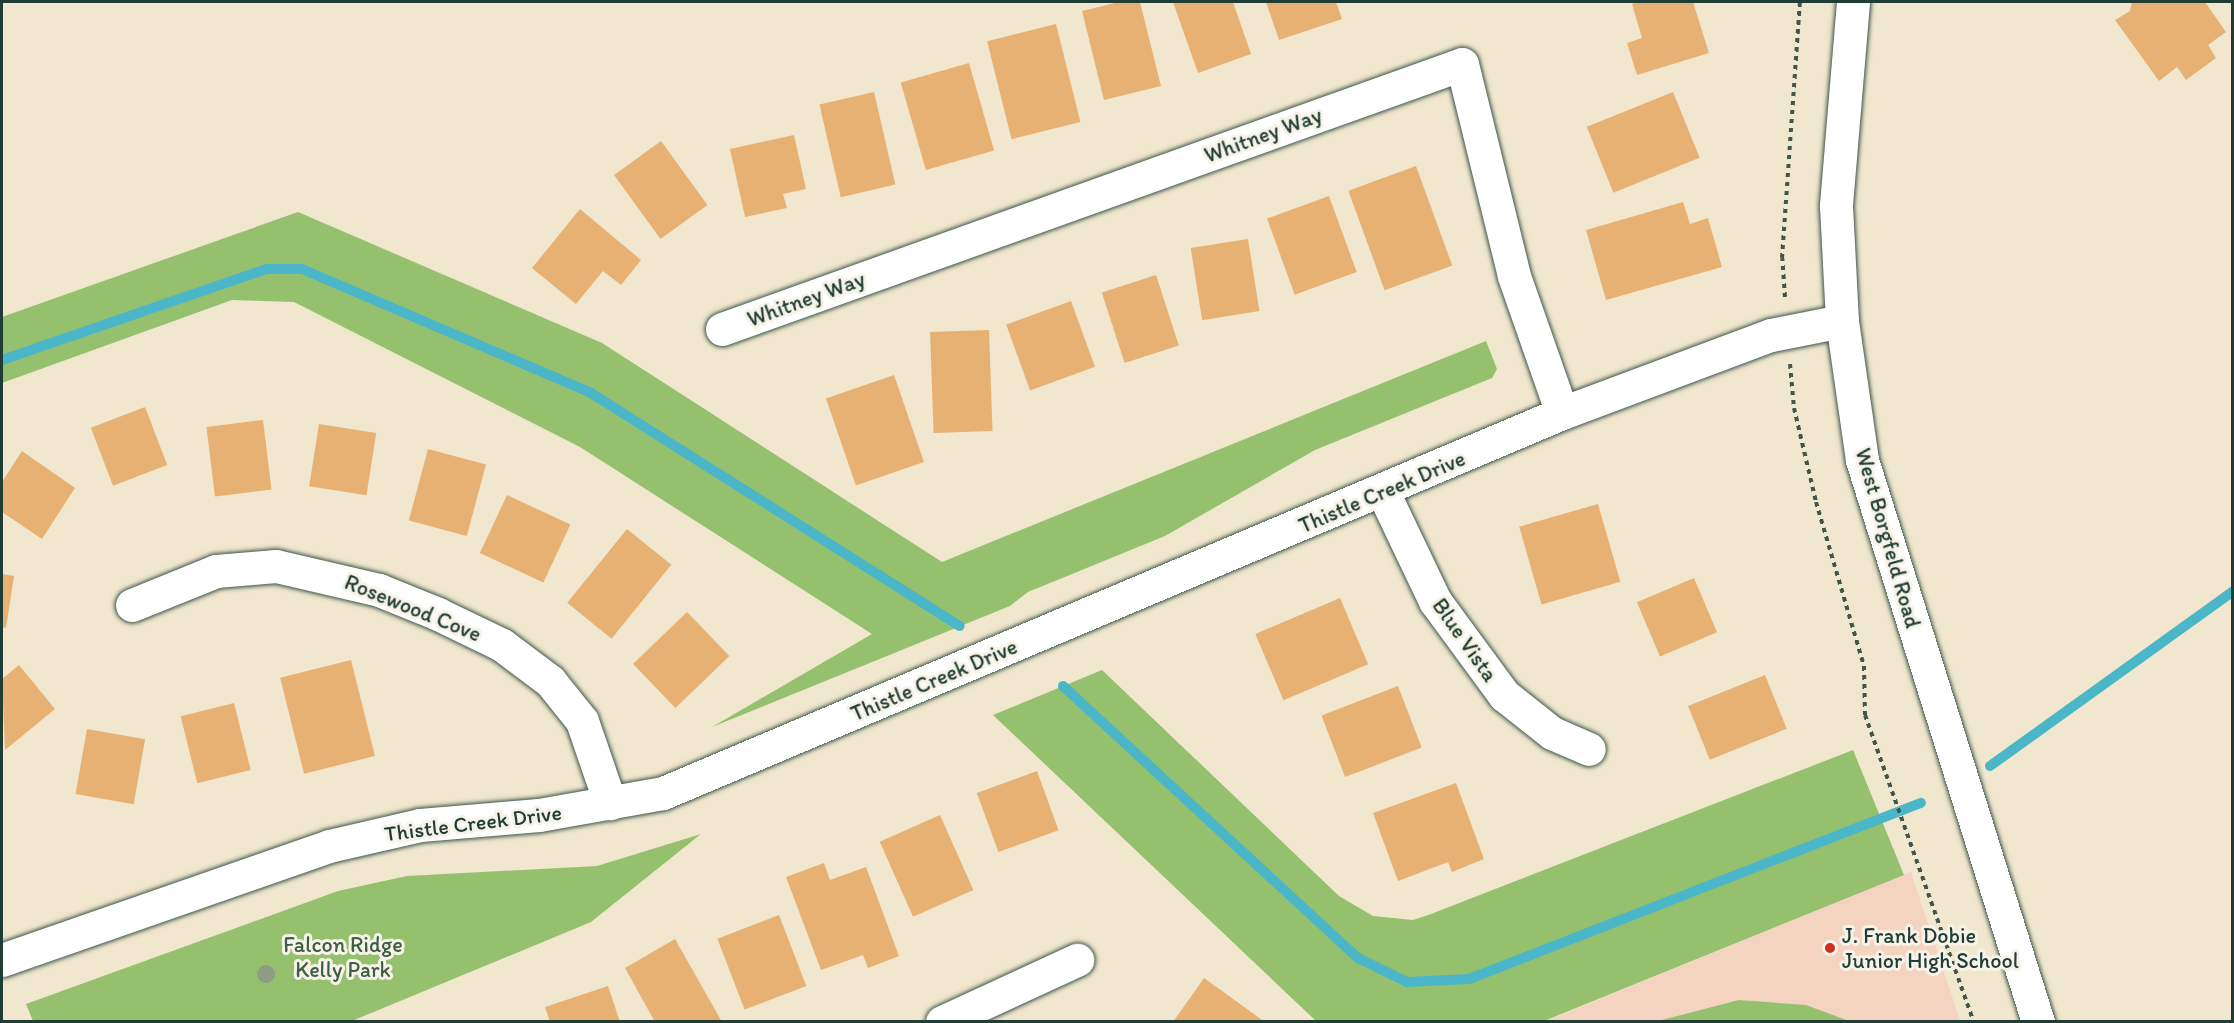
<!DOCTYPE html>
<style>
body{margin:0}
#map{position:relative;width:2234px;height:1023px;overflow:hidden;background:#f0e7ce;font-family:Itim,sans-serif}
div>[style]{position:absolute}
[style*='--x']{left:calc(var(--x)*1px);top:calc(var(--y)*1px);width:calc(var(--w)*1px);rotate:calc(var(--a)*1deg)}
.built>*{inset:0;background:#f4d3c0}
.green>*{inset:0;background:#95c16f}
.stream>*{height:10px;margin:-5px;padding:0 5px;transform-origin:5px;border-radius:5px;background:#4bb6c8}
.building>*{inset:0;background:#e7b174;transform-origin:0 0}
.path>*{height:4px;margin-top:-2px;transform-origin:0;background:repeating-linear-gradient(90deg,#3e564b 0 4.5px,transparent 0 9px)}
.roads{filter:drop-shadow(0 0 2px #3e564b) drop-shadow(0 0 2px #3e564b)}
.minor>*{height:33px;margin:-16.5px;padding:0 16.5px;transform-origin:16.5px;border-radius:16.5px;background:#fff}
.trees>*{width:18px;height:18px;margin:-9px;border-radius:50%;background:#8d9c82}
.dots>*{width:16px;height:16px;translate:-50% -50%;box-sizing:border-box;border:3px solid #f7f3e8;border-radius:50%}
span{translate:-50% -50%;white-space:nowrap;text-align:center;line-height:1.15;-webkit-text-stroke:6px #f7f3e8;paint-order:stroke}
.street-label{font-size:22px;color:#1f3d34}
.poi-label{font-size:22px;color:#1f3d34}
.left{translate:0 -50%;text-align:left}
.park-label{font-size:22px;color:#3c5e43}
.frame{position:absolute;inset:0;border:3px solid #1f3d34;pointer-events:none}
</style>
<div id="map">
<div class="built">
<i style="clip-path:polygon(1911px 872px,1960px 1021px,1544px 1022px)"></i>
</div>
<div class="green">
<i style="clip-path:polygon(298px 212px,602px 343px,942px 562px,1486px 341px,1497px 369px,1492px 378px,1315px 450px,1165px 536px,1028px 592px,1010px 606px,712px 727px,872px 634px,580px 447px,294px 302px,232px 300px,2px 383px,2px 317px)"></i>
<i style="clip-path:polygon(1102px 670px,1339px 896px,1373px 916px,1413px 920px,1431px 914px,1853px 750px,1904px 875px,1544px 1021px,1316px 1021px,993px 715px)"></i>
<i style="clip-path:polygon(701px 834px,591px 922px,352px 1021px,33px 1021px,26px 1004px,338px 891px,407px 876px,597px 866px)"></i>
<i style="clip-path:polygon(1739px 1000px,1806px 1005px,1849px 1021px,1658px 1021px)"></i>
</div>
<div class="stream">
<i style="--x:2;--y:360;--w:279;--a:-19"></i>
<i style="--x:266;--y:269;--w:36;--a:0"></i>
<i style="--x:302;--y:269;--w:314;--a:23.2"></i>
<i style="--x:591;--y:393;--w:436;--a:32.3"></i>
<i style="--x:1063;--y:686;--w:401;--a:42.7"></i>
<i style="--x:1358;--y:958;--w:55;--a:26.1"></i>
<i style="--x:1407;--y:982;--w:62;--a:-2.8"></i>
<i style="--x:1469;--y:979;--w:485;--a:-21.3"></i>
<i style="--x:1990;--y:766;--w:298;--a:-35.7"></i>
</div>
<div class="building">
<i style="clip-path:polygon(1119px 2px,1140px 2px,1161px 86px,1104px 100px,1082px 11px)"></i>
<i style="clip-path:polygon(1173px 2px,1233px 2px,1251px 54px,1198px 73px)"></i>
<i style="clip-path:polygon(1266px 2px,1336px 2px,1342px 19px,1279px 40px)"></i>
<i style="clip-path:polygon(1638px 2px,1693px 2px,1709px 53px,1637px 75px,1627px 43px,1642px 38px,1632px 4px)"></i>
<i style="clip-path:polygon(2132px 2px,2205px 2px,2226px 32px,2208px 45px,2216px 58px,2186px 80px,2177px 67px,2159px 81px,2115px 20px,2130px 11px)"></i>
<i style="left:1056px;top:24px;width:101px;height:71px;rotate:76deg"></i>
<i style="left:969px;top:63px;width:91px;height:71px;rotate:74deg"></i>
<i style="left:874px;top:92px;width:95px;height:56px;rotate:77deg"></i>
<i style="left:1673px;top:92px;width:71px;height:93px;rotate:68deg"></i>
<i style="clip-path:polygon(794px 135px,806px 189px,783px 194px,787px 208px,745px 217px,730px 149px)"></i>
<i style="left:661px;top:141px;width:79px;height:58px;rotate:54deg"></i>
<i style="left:1416px;top:166px;width:106px;height:72px;rotate:70deg"></i>
<i style="left:1329px;top:196px;width:81px;height:66px;rotate:70deg"></i>
<i style="clip-path:polygon(1683px 202px,1690px 224px,1708px 218px,1722px 267px,1606px 300px,1586px 230px)"></i>
<i style="clip-path:polygon(580px 209px,641px 260px,621px 285px,603px 271px,576px 304px,532px 268px)"></i>
<i style="left:1248px;top:239px;width:73px;height:58px;rotate:81deg"></i>
<i style="left:1156px;top:275px;width:74px;height:57px;rotate:72deg"></i>
<i style="left:1071px;top:301px;width:70px;height:69px;rotate:70deg"></i>
<i style="left:989px;top:330px;width:101px;height:59px;rotate:88deg"></i>
<i style="left:894px;top:375px;width:92px;height:72px;rotate:71deg"></i>
<i style="left:145px;top:407px;width:62px;height:58px;rotate:69deg"></i>
<i style="left:263px;top:420px;width:70px;height:57px;rotate:83deg"></i>
<i style="left:319px;top:424px;width:58px;height:63px;rotate:9deg"></i>
<i style="left:428px;top:449px;width:60px;height:74px;rotate:15deg"></i>
<i style="clip-path:polygon(22px 451px,75px 488px,42px 539px,2px 512px,2px 482px)"></i>
<i style="left:507px;top:495px;width:70px;height:64px;rotate:25deg"></i>
<i style="left:1598px;top:504px;width:81px;height:82px;rotate:74deg"></i>
<i style="left:627px;top:529px;width:57px;height:95px;rotate:39deg"></i>
<i style="clip-path:polygon(2px 574px,14px 576px,6px 628px,2px 627px)"></i>
<i style="left:1694px;top:578px;width:59px;height:62px;rotate:67deg"></i>
<i style="left:1340px;top:598px;width:72px;height:92px;rotate:67deg"></i>
<i style="left:687px;top:612px;width:61px;height:75px;rotate:46deg"></i>
<i style="left:351px;top:660px;width:99px;height:73px;rotate:76deg"></i>
<i style="clip-path:polygon(19px 665px,55px 709px,5px 750px,2px 679px)"></i>
<i style="left:1765px;top:675px;width:58px;height:83px;rotate:68deg"></i>
<i style="left:1398px;top:686px;width:66px;height:82px;rotate:69deg"></i>
<i style="left:234px;top:703px;width:69px;height:55px;rotate:76deg"></i>
<i style="left:87px;top:729px;width:59px;height:66px;rotate:10deg"></i>
<i style="left:1037px;top:771px;width:63px;height:64px;rotate:70deg"></i>
<i style="clip-path:polygon(1456px 783px,1484px 859px,1452px 872px,1448px 862px,1398px 881px,1373px 813px)"></i>
<i style="left:940px;top:815px;width:82px;height:66px;rotate:66deg"></i>
<i style="clip-path:polygon(824px 863px,830px 880px,866px 867px,899px 956px,868px 968px,863px 955px,821px 970px,786px 877px)"></i>
<i style="left:779px;top:915px;width:76px;height:66px;rotate:69deg"></i>
<i style="clip-path:polygon(675px 939px,722px 1022px,655px 1022px,625px 968px)"></i>
<i style="clip-path:polygon(1204px 978px,1265px 1022px,1173px 1022px)"></i>
<i style="clip-path:polygon(608px 986px,620px 1022px,550px 1022px,545px 1007px)"></i>
</div>
<div class="path">
<i style="--x:1785;--y:297;--w:39;--a:-94"></i>
<i style="--x:1782;--y:258;--w:257;--a:-86"></i>
<i style="--x:1790;--y:364;--w:44;--a:84.8"></i>
<i style="--x:1794;--y:408;--w:97;--a:76.8"></i>
<i style="--x:1816;--y:502;--w:171;--a:73.7"></i>
<i style="--x:1864;--y:666;--w:49;--a:88.8"></i>
<i style="--x:1865;--y:715;--w:326;--a:70.5"></i>
</div>
<div class="roads">
<div class="minor">
<i style="--x:1853;--y:2;--w:205;--a:94.8"></i>
<i style="--x:1836;--y:206;--w:115;--a:87"></i>
<i style="--x:1842;--y:321;--w:140;--a:81.8"></i>
<i style="--x:1862;--y:460;--w:589;--a:72.61"></i>
<i style="--x:722;--y:329;--w:786;--a:-19.7"></i>
<i style="--x:1462;--y:64;--w:218;--a:76.2"></i>
<i style="--x:1514;--y:276;--w:145;--a:70.7"></i>
<i style="--x:1383;--y:492;--w:121;--a:64.5"></i>
<i style="--x:1435;--y:601;--w:117;--a:53.7"></i>
<i style="--x:1504;--y:695;--w:61;--a:38.4"></i>
<i style="--x:1552;--y:733;--w:40;--a:23.4"></i>
<i style="--x:132;--y:605;--w:91;--a:-22"></i>
<i style="--x:216;--y:571;--w:60;--a:-4.8"></i>
<i style="--x:276;--y:566;--w:106;--a:13.1"></i>
<i style="--x:379;--y:590;--w:64;--a:22.1"></i>
<i style="--x:438;--y:614;--w:71;--a:25.8"></i>
<i style="--x:502;--y:645;--w:60;--a:36.9"></i>
<i style="--x:550;--y:681;--w:51;--a:51.3"></i>
<i style="--x:582;--y:721;--w:87;--a:71.1"></i>
<i style="--x:2;--y:960;--w:346;--a:-19.2"></i>
<i style="--x:329;--y:846;--w:93;--a:-13"></i>
<i style="--x:420;--y:825;--w:119;--a:-4.8"></i>
<i style="--x:539;--y:815;--w:126;--a:-10.1"></i>
<i style="--x:663;--y:793;--w:976;--a:-22.91"></i>
<i style="--x:1562;--y:413;--w:223;--a:-20.5"></i>
<i style="--x:1771;--y:335;--w:72;--a:-11.2"></i>
<i style="--x:942;--y:1022;--w:149;--a:-24.7"></i>
</div>
</div>
<div class="trees">
<i style="left:266px;top:974px"></i>
</div>
<div class="dots">
<i style="left:1830px;top:948px;background:#c8321e"></i>
</div>
<div class="street-label">
<span style="left:1263px;top:135px;rotate:-20deg">Whitney Way</span>
<span style="left:806px;top:299px;rotate:-20deg">Whitney Way</span>
<span style="left:1382px;top:492px;rotate:-23deg">Thistle Creek Drive</span>
<span style="left:1888px;top:538px;rotate:74deg">West Borgfeld Road</span>
<span style="left:413px;top:608px;rotate:22deg">Rosewood Cove</span>
<span style="left:1465px;top:640px;rotate:55deg">Blue Vista</span>
<span style="left:934px;top:680px;rotate:-23deg">Thistle Creek Drive</span>
<span style="left:473px;top:823px;rotate:-7deg">Thistle Creek Drive</span>
</div>
<div class="poi-label">
<span class="left" style="left:1842px;top:948px">J. Frank Dobie<br>Junior High School</span>
</div>
<div class="park-label">
<span style="left:343px;top:957px">Falcon Ridge<br>Kelly Park</span>
</div>
<div class="frame"></div>
</div>
